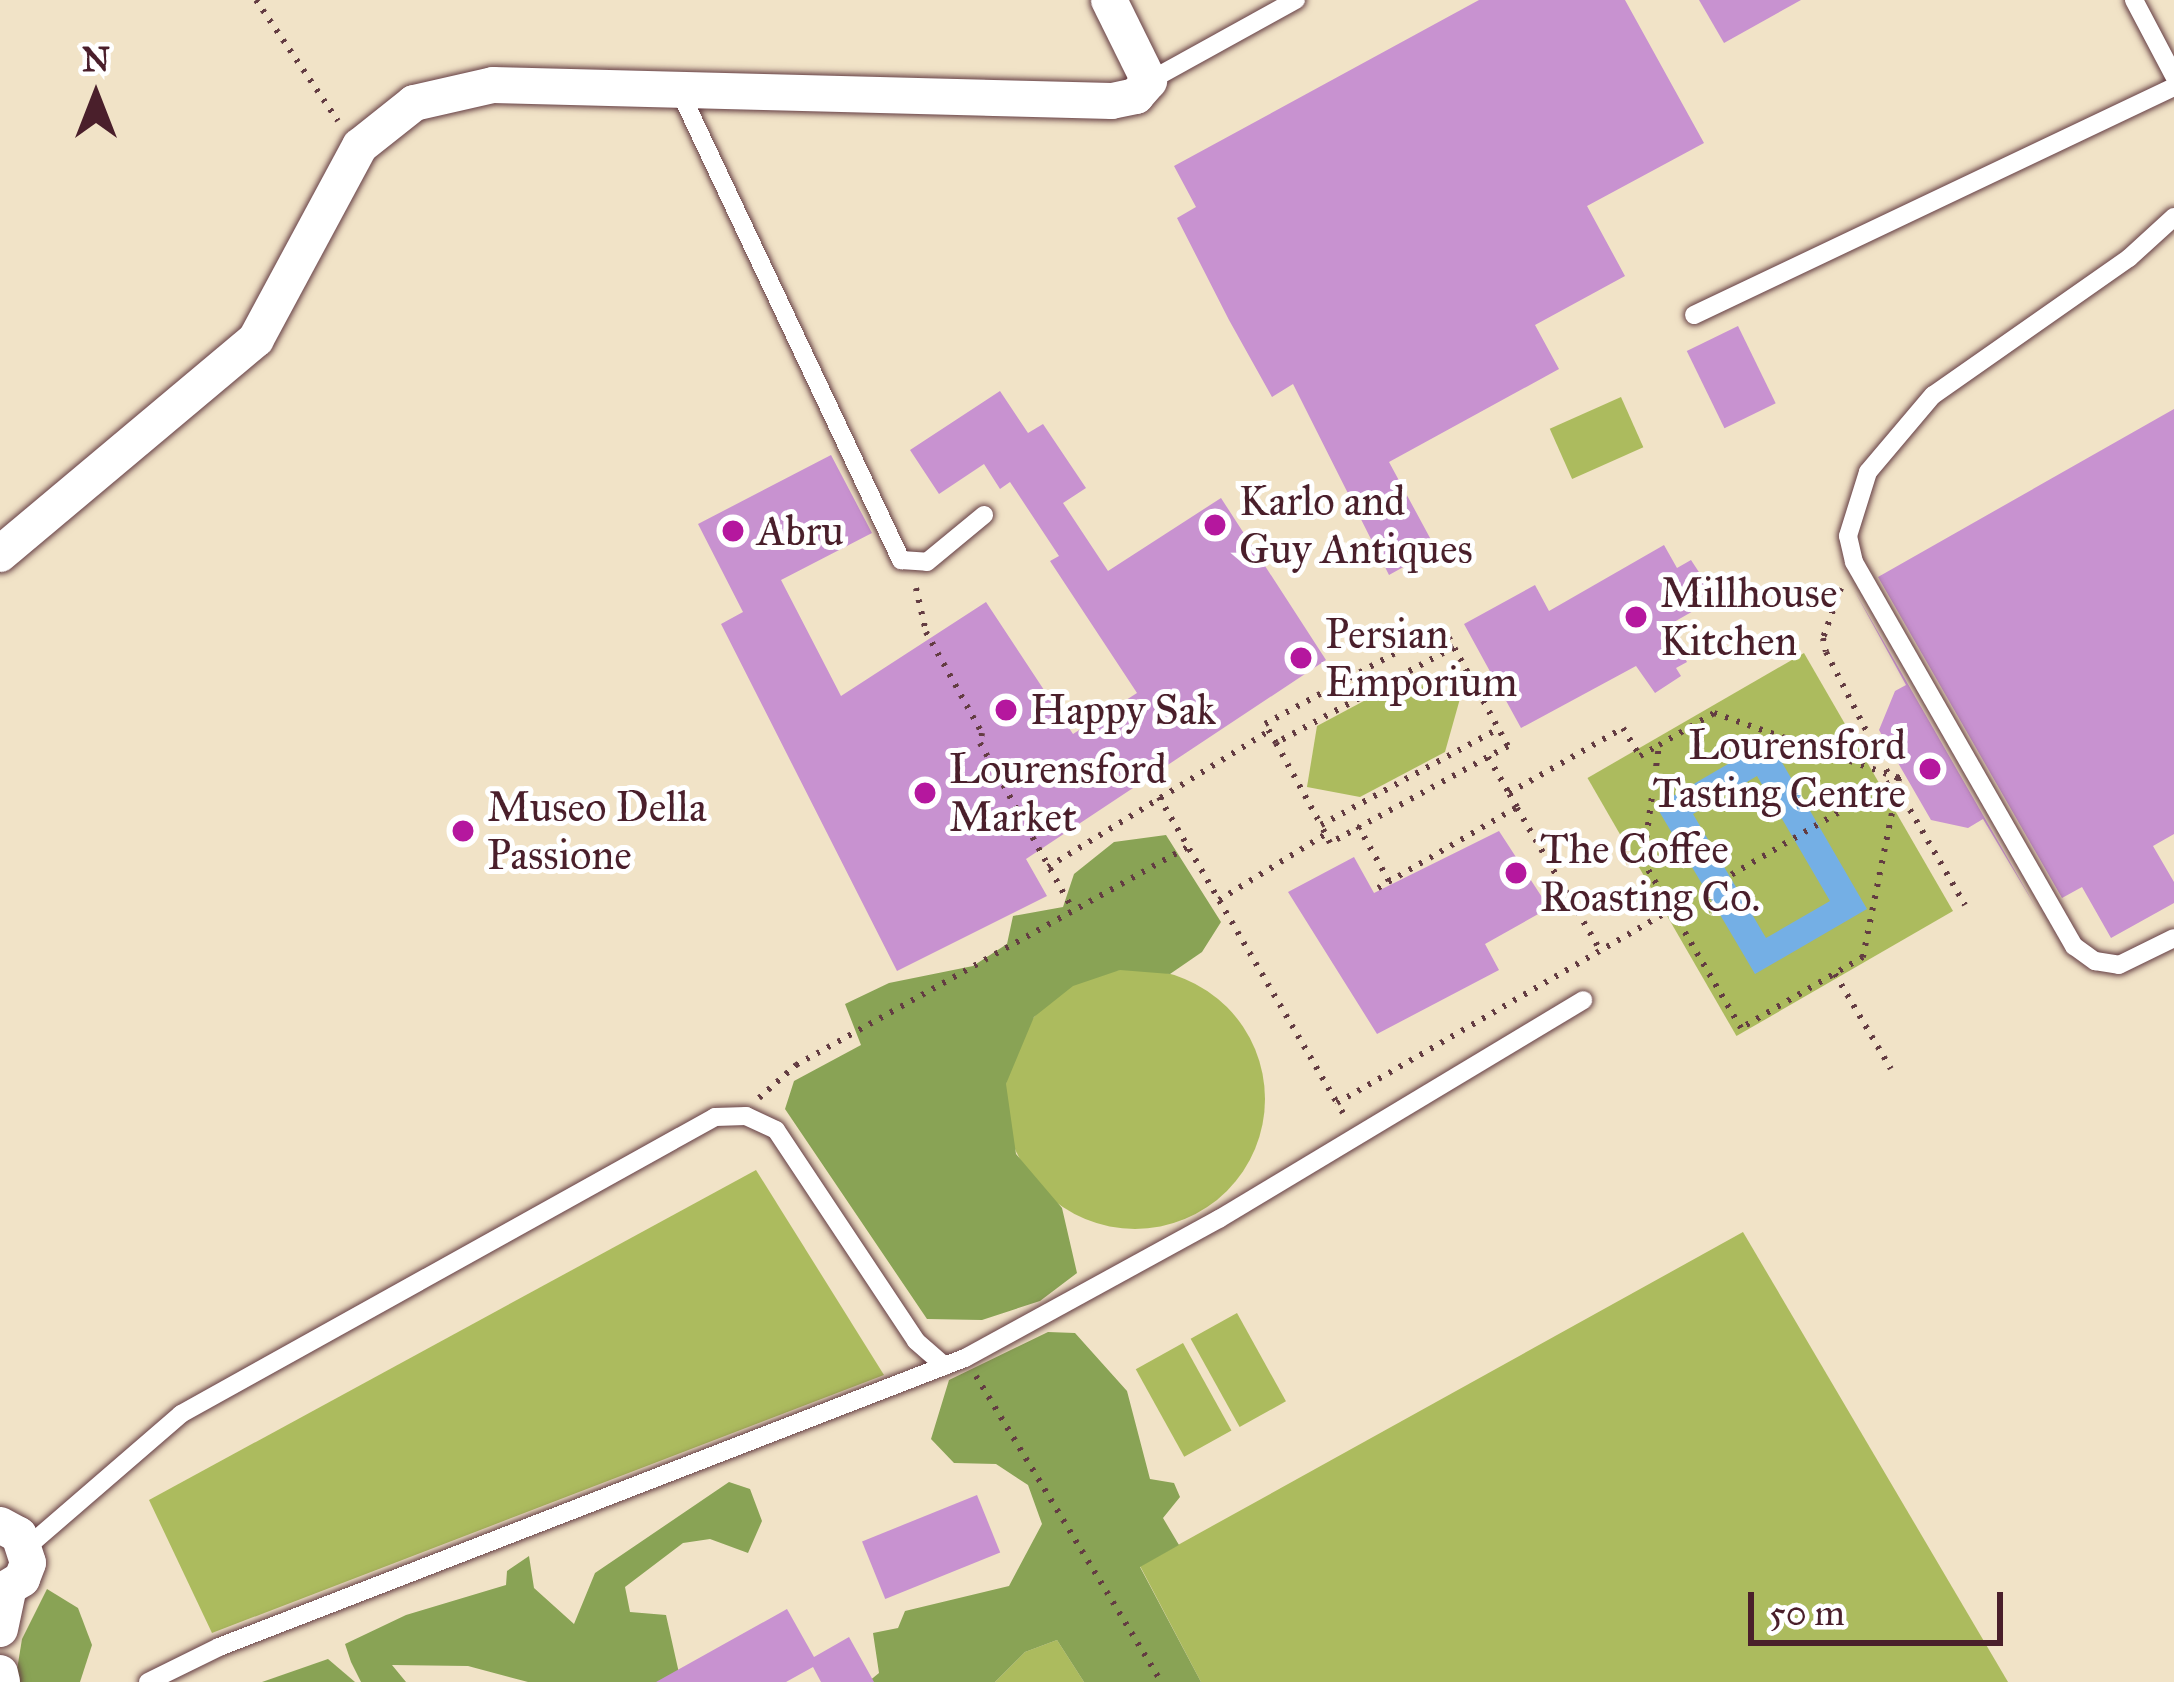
<!DOCTYPE html>
<style>
body{margin:0}
#map{position:relative;width:2174px;height:1682px;overflow:hidden;background:#f1e3c7;font-family:"IM FELL Great Primer",serif}
div>[style]{position:absolute}
[style*='--x']{left:calc(var(--x)*1px);top:calc(var(--y)*1px);width:calc(var(--w)*1px);rotate:calc(var(--a)*1deg)}
.green>*{inset:0;background:#acbb5e;transform-origin:0 0}
.round{border-radius:50%}
.forest>*{inset:0;background:#89a355}
.water>*{inset:0;background:#74afe5}
.building>*{inset:0;background:#c892d0;transform-origin:0 0}
.path>*{height:6px;margin-top:-3px;transform-origin:0;background:repeating-linear-gradient(90deg,#633c42 0 3px,transparent 0 12px)}
.roads{filter:drop-shadow(0 0 3px #633c42) drop-shadow(0 0 3px #633c42)}
.service>*{height:18px;margin:-9px;padding:0 9px;transform-origin:9px;border-radius:9px;background:#fff}
.minor>*{height:36px;margin:-18px;padding:0 18px;transform-origin:18px;border-radius:18px;background:#fff}
.dots>*{width:33px;height:33px;translate:-50% -50%;box-sizing:border-box;border:6px solid #fff;border-radius:50%}
span{translate:-50% -50%;white-space:nowrap;text-align:center;line-height:1.15;-webkit-text-stroke:10px #fff;paint-order:stroke}
.poi-label{font-size:42px;color:#4a1f2b}
.left{translate:0 -50%;text-align:left}
.right{translate:-100% -50%;text-align:right}
.north{position:absolute;left:36px;top:36px;width:120px;height:120px;-webkit-text-stroke:9px #fff;paint-order:stroke;rotate:0deg;font-size:33px;font-weight:700;line-height:48px;text-align:center;color:#4a1f2b}
.north::after{content:'';display:block;margin:auto;width:42px;height:54px;background:#4a1f2b;clip-path:polygon(50% 0,100% 100%,50% 72%,0 100%)}
.scale{position:absolute;left:1748px;top:1592px;width:255px;height:54px;box-sizing:border-box;border:6px solid #4a1f2b;border-top:0;padding-left:15px;font-size:36px;line-height:42px;white-space:nowrap;color:#4a1f2b;-webkit-text-stroke:9px #fff;paint-order:stroke}
</style>
<div id="map">
<div class="green">
<i style="left:1621px;top:397px;width:55px;height:78px;rotate:66deg"></i>
<i style="left:1804px;top:653px;width:298px;height:250px;rotate:60deg"></i>
<i style="clip-path:polygon(1405px 679px,1461px 695px,1445px 752px,1360px 797px,1307px 787px,1317px 726px)"></i>
<i class="round" style="left:1005px;top:969px;width:260px;height:260px"></i>
<i style="clip-path:polygon(756px 1170px,884px 1375px,212px 1633px,149px 1500px)"></i>
<i style="clip-path:polygon(1743px 1232px,2008px 1682px,1201px 1682px,1140px 1566px)"></i>
<i style="left:1237px;top:1313px;width:101px;height:53px;rotate:61deg"></i>
<i style="left:1183px;top:1343px;width:100px;height:54px;rotate:61deg"></i>
<i style="clip-path:polygon(1057px 1640px,1084px 1682px,995px 1682px,1025px 1652px)"></i>
</div>
<div class="forest">
<i style="clip-path:polygon(1166px 835px,1221px 922px,1202px 952px,1170px 974px,1120px 970px,1073px 986px,1034px 1017px,1006px 1084px,1016px 1154px,1062px 1208px,1077px 1273px,1040px 1301px,982px 1320px,927px 1319px,785px 1109px,794px 1081px,861px 1045px,845px 1004px,889px 983px,973px 966px,1007px 944px,1013px 916px,1063px 907px,1074px 874px,1114px 842px)"></i>
<i style="clip-path:polygon(1048px 1332px,1075px 1333px,1127px 1391px,1150px 1479px,1174px 1483px,1180px 1497px,1163px 1518px,1179px 1545px,1140px 1567px,1201px 1682px,1084px 1682px,1057px 1640px,1025px 1652px,995px 1682px,868px 1682px,879px 1673px,873px 1633px,898px 1628px,905px 1611px,1009px 1586px,1042px 1524px,1028px 1485px,996px 1464px,954px 1463px,931px 1439px,949px 1380px)"></i>
<i style="clip-path:polygon(729px 1482px,750px 1489px,762px 1521px,748px 1553px,710px 1539px,683px 1543px,625px 1587px,630px 1612px,666px 1615px,681px 1682px,528px 1682px,468px 1666px,392px 1665px,406px 1682px,361px 1682px,351px 1662px,345px 1644px,406px 1615px,506px 1585px,507px 1571px,529px 1556px,534px 1588px,574px 1624px,595px 1573px)"></i>
<i style="clip-path:polygon(47px 1589px,78px 1608px,92px 1645px,80px 1682px,15px 1682px,22px 1639px)"></i>
<i style="clip-path:polygon(328px 1659px,355px 1682px,262px 1682px)"></i>
</div>
<div class="water">
<i style="clip-path:polygon(evenodd,1769px 740px,1867px 909px,1755px 974px,1656px 806px,1769px 740px,1757px 776px,1830px 901px,1766px 938px,1693px 814px,1757px 776px)"></i>
</div>
<div class="building">
<i style="clip-path:polygon(1479px 0,1625px 0,1704px 143px,1587px 206px,1625px 276px,1535px 325px,1559px 369px,1389px 462px,1436px 549px,1389px 575px,1293px 384px,1272px 397px,1229px 320px,1177px 218px,1196px 207px,1174px 166px)"></i>
<i style="clip-path:polygon(1699px 0,1801px 0,1724px 43px)"></i>
<i style="left:1738px;top:326px;width:86px;height:57px;rotate:64deg"></i>
<i style="clip-path:polygon(1000px 391px,1028px 433px,1043px 424px,1086px 488px,1063px 503px,1108px 571px,1221px 498px,1326px 660px,1026px 859px,1047px 896px,897px 971px,721px 624px,743px 612px,698px 524px,831px 455px,872px 533px,781px 580px,841px 696px,986px 602px,1073px 734px,1137px 693px,1050px 561px,1059px 556px,1010px 482px,1000px 489px,984px 464px,939px 494px,910px 450px)"></i>
<i style="clip-path:polygon(2174px 409px,2174px 834px,2153px 846px,2174px 882px,2174px 903px,2111px 938px,2082px 887px,2062px 898px,1878px 577px)"></i>
<i style="clip-path:polygon(1664px 545px,1677px 568px,1691px 560px,1716px 598px,1667px 626px,1687px 662px,1676px 668px,1681px 676px,1655px 693px,1636px 666px,1521px 728px,1464px 624px,1535px 585px,1549px 611px)"></i>
<i style="clip-path:polygon(1854px 590px,2038px 911px,1983px 819px,1968px 828px,1931px 820px,1879px 730px,1895px 691px,1906px 685px)"></i>
<i style="clip-path:polygon(1499px 831px,1549px 908px,1485px 944px,1499px 970px,1377px 1034px,1288px 892px,1354px 857px,1374px 893px)"></i>
<i style="left:977px;top:1495px;width:62px;height:124px;rotate:68deg"></i>
<i style="clip-path:polygon(787px 1609px,814px 1657px,849px 1637px,874px 1682px,821px 1682px,813px 1667px,786px 1682px,656px 1682px)"></i>
</div>
<div class="path">
<i style="--x:256;--y:0;--w:146;--a:55.9"></i>
<i style="--x:916;--y:588;--w:45;--a:77.2"></i>
<i style="--x:926;--y:632;--w:115;--a:61"></i>
<i style="--x:982;--y:733;--w:10;--a:101"></i>
<i style="--x:980;--y:743;--w:191;--a:60.9"></i>
<i style="--x:1841;--y:588;--w:53;--a:109.8"></i>
<i style="--x:1823;--y:638;--w:14;--a:78"></i>
<i style="--x:1826;--y:652;--w:136;--a:62.9"></i>
<i style="--x:1454;--y:647;--w:202;--a:151.7"></i>
<i style="--x:1276;--y:743;--w:94;--a:61.2"></i>
<i style="--x:1321;--y:825;--w:201;--a:-28.5"></i>
<i style="--x:1276;--y:743;--w:22;--a:-120"></i>
<i style="--x:1265;--y:724;--w:203;--a:-28.6"></i>
<i style="--x:1443;--y:627;--w:136;--a:61.4"></i>
<i style="--x:1508;--y:746;--w:203;--a:151.4"></i>
<i style="--x:1330;--y:843;--w:20;--a:-117"></i>
<i style="--x:1488;--y:757;--w:42;--a:59.7"></i>
<i style="--x:1898;--y:789;--w:134;--a:60"></i>
<i style="--x:1159;--y:797;--w:354;--a:59.8"></i>
<i style="--x:1517;--y:808;--w:164;--a:59.7"></i>
<i style="--x:1358;--y:826;--w:63;--a:60.6"></i>
<i style="--x:1048;--y:867;--w:259;--a:-31.6"></i>
<i style="--x:1378;--y:888;--w:161;--a:-30.2"></i>
<i style="--x:1517;--y:807;--w:16;--a:-120"></i>
<i style="--x:1509;--y:793;--w:131;--a:-29.7"></i>
<i style="--x:1623;--y:728;--w:33;--a:59"></i>
<i style="--x:1640;--y:756;--w:22;--a:-30"></i>
<i style="--x:1659;--y:745;--w:64;--a:-30.2"></i>
<i style="--x:1714;--y:713;--w:196;--a:19.4"></i>
<i style="--x:1899;--y:778;--w:183;--a:101.4"></i>
<i style="--x:1863;--y:957;--w:141;--a:149.8"></i>
<i style="--x:1741;--y:1028;--w:194;--a:-120.4"></i>
<i style="--x:1643;--y:861;--w:117;--a:-82.1"></i>
<i style="--x:1219;--y:900;--w:126;--a:-31.7"></i>
<i style="--x:1835;--y:974;--w:110;--a:59.5"></i>
<i style="--x:759;--y:1098;--w:50;--a:-41.7"></i>
<i style="--x:796;--y:1065;--w:449;--a:-29.1"></i>
<i style="--x:1343;--y:1113;--w:12;--a:-121"></i>
<i style="--x:1337;--y:1103;--w:656;--a:-30.08"></i>
<i style="--x:976;--y:1376;--w:358;--a:58.8"></i>
</div>
<div class="roads">
<div class="service">
<i style="--x:2134;--y:0;--w:86;--a:62.2"></i>
<i style="--x:1149;--y:81;--w:168;--a:-28.9"></i>
<i style="--x:680;--y:92;--w:518;--a:64.72"></i>
<i style="--x:901;--y:560;--w:26;--a:4"></i>
<i style="--x:927;--y:562;--w:74;--a:-39.5"></i>
<i style="--x:2174;--y:217;--w:61;--a:137.7"></i>
<i style="--x:2129;--y:258;--w:239;--a:145"></i>
<i style="--x:1933;--y:395;--w:101;--a:130.2"></i>
<i style="--x:1868;--y:472;--w:67;--a:107.4"></i>
<i style="--x:1848;--y:536;--w:27;--a:77"></i>
<i style="--x:1854;--y:562;--w:443;--a:60.2"></i>
<i style="--x:2074;--y:946;--w:26;--a:36"></i>
<i style="--x:2095;--y:961;--w:24;--a:9"></i>
<i style="--x:2119;--y:965;--w:61;--a:-26.1"></i>
<i style="--x:1694;--y:315;--w:531;--a:-25.41"></i>
<i style="--x:26;--y:1548;--w:205;--a:-40.8"></i>
<i style="--x:181;--y:1414;--w:611;--a:-29.08"></i>
<i style="--x:715;--y:1117;--w:31;--a:-2"></i>
<i style="--x:746;--y:1116;--w:33;--a:25"></i>
<i style="--x:776;--y:1130;--w:253;--a:56.4"></i>
<i style="--x:916;--y:1341;--w:38;--a:41"></i>
<i style="--x:148;--y:1682;--w:79;--a:-26.2"></i>
<i style="--x:219;--y:1647;--w:800;--a:-21.18"></i>
<i style="--x:965;--y:1358;--w:290;--a:-28.7"></i>
<i style="--x:1219;--y:1219;--w:425;--a:-31"></i>
</div>
<div class="minor">
<i style="--x:0;--y:554;--w:334;--a:-40"></i>
<i style="--x:256;--y:339;--w:219;--a:-61.7"></i>
<i style="--x:360;--y:146;--w:69;--a:-38.5"></i>
<i style="--x:414;--y:103;--w:81;--a:-12.8"></i>
<i style="--x:493;--y:85;--w:619;--a:1.48"></i>
<i style="--x:1112;--y:101;--w:25;--a:-12"></i>
<i style="--x:1136;--y:96;--w:20;--a:-49"></i>
<i style="--x:1149;--y:81;--w:90;--a:-116.3"></i>
<i style="--x:0;--y:1525;--w:21;--a:28"></i>
<i style="--x:19;--y:1535;--w:29;--a:72"></i>
<i style="--x:28;--y:1563;--w:17;--a:111"></i>
<i style="--x:22;--y:1579;--w:26;--a:149"></i>
<i style="--x:0;--y:1629;--w:40;--a:-78"></i>
<i style="--x:0;--y:1673;--w:9;--a:77"></i>
</div>
</div>
<div class="dots">
<i style="left:1215px;top:525px;background:#b5179e"></i>
<i style="left:733px;top:531px;background:#b5179e"></i>
<i style="left:1636px;top:617px;background:#b5179e"></i>
<i style="left:1301px;top:658px;background:#b5179e"></i>
<i style="left:1006px;top:710px;background:#b5179e"></i>
<i style="left:1930px;top:769px;background:#b5179e"></i>
<i style="left:925px;top:793px;background:#b5179e"></i>
<i style="left:463px;top:831px;background:#b5179e"></i>
<i style="left:1516px;top:873px;background:#b5179e"></i>
</div>
<div class="poi-label">
<span class="left" style="left:1239px;top:525px">Karlo and<br>Guy Antiques</span>
<span class="left" style="left:757px;top:531px">Abru</span>
<span class="left" style="left:1660px;top:617px">Millhouse<br>Kitchen</span>
<span class="left" style="left:1325px;top:658px">Persian<br>Emporium</span>
<span class="left" style="left:1030px;top:710px">Happy Sak</span>
<span class="right" style="left:1906px;top:769px">Lourensford<br>Tasting Centre</span>
<span class="left" style="left:949px;top:793px">Lourensford<br>Market</span>
<span class="left" style="left:487px;top:831px">Museo Della<br>Passione</span>
<span class="left" style="left:1540px;top:873px">The Coffee<br>Roasting Co.</span>
</div>
<div class="north">N</div>
<div class="scale">50 m</div>
</div>
